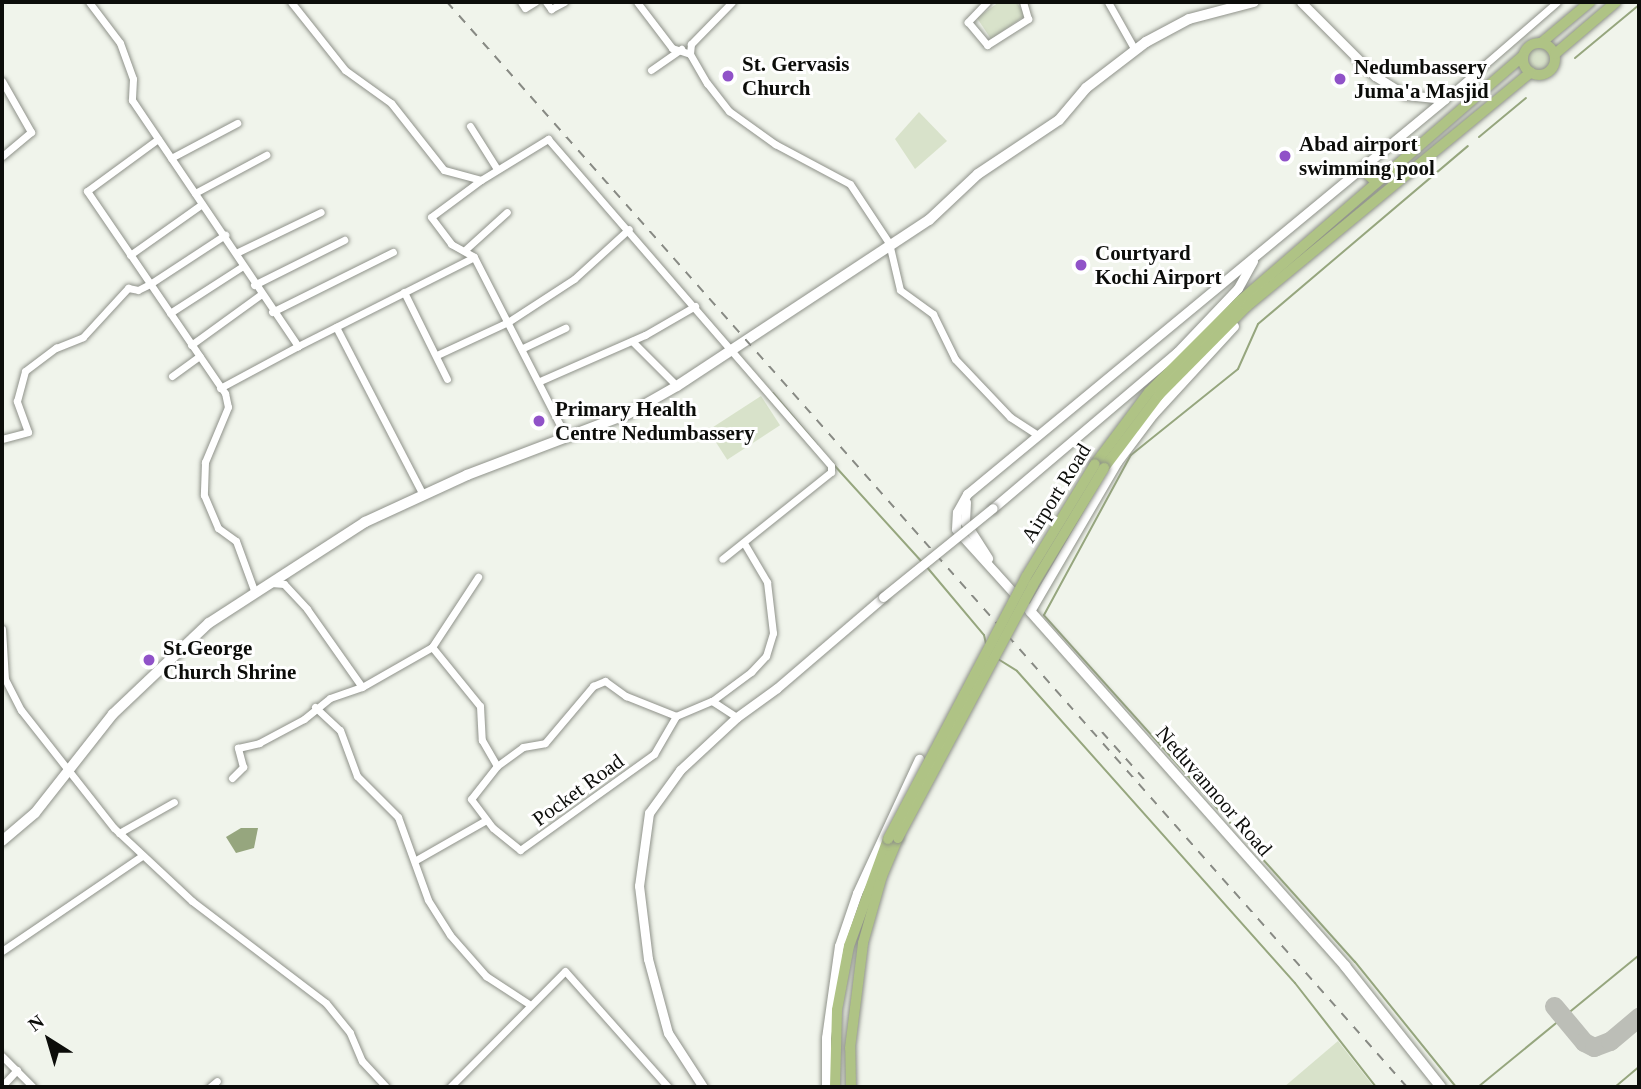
<!DOCTYPE html>
<style>
body{margin:0}
#map{position:relative;width:1641px;height:1089px;overflow:hidden;background:#f0f4eb;font-family:"Times New Roman",serif}
div>[style]{position:absolute}
[style*='--x']{left:calc(var(--x)*1px);top:calc(var(--y)*1px);width:calc(var(--w)*1px);rotate:calc(var(--a)*1deg)}
.green>*{inset:0;background:#d8e2ca;transform-origin:0 0}
.round{border-radius:50%}
.water>*{inset:0;background:#96a67e}
.stream>*{height:2px;margin:-1px;padding:0 1px;transform-origin:1px;border-radius:1px;background:#96a67e}
.taxiway>*{height:19px;margin:-9.5px;padding:0 9.5px;transform-origin:9.5px;border-radius:9.5px;background:#bcbeb7}
.roads{filter:drop-shadow(0 0 2px #8f928a) drop-shadow(0 0 2px #8f928a)}
.minor>*{height:7px;margin:-3.5px;padding:0 3.5px;transform-origin:3.5px;border-radius:3.5px;background:#fff}
.tertiary>*{height:9px;margin:-4.5px;padding:0 4.5px;transform-origin:4.5px;border-radius:4.5px;background:#fff}
.secondary>*{height:10px;margin:-5px;padding:0 5px;transform-origin:5px;border-radius:5px;background:#fff}
.primary>*{height:10px;margin:-5px;padding:0 5px;transform-origin:5px;border-radius:5px;background:#afc385}
.primary>.ring{margin:-5px;padding:0;box-sizing:content-box;background:none;border:10px solid #afc385;border-radius:50%}
.rail>*{height:2px;margin-top:-1px;transform-origin:0;background:repeating-linear-gradient(90deg,#878983 0 9px,transparent 0 18px)}
.bridges{filter:drop-shadow(0 0 2px #8f928a) drop-shadow(0 0 2px #8f928a)}
.tertiary-bridge>*{height:9px;margin:-4.5px;padding:0 4.5px;transform-origin:4.5px;border-radius:4.5px;background:#fff}
.primary-bridge>*{height:10px;margin:-5px;padding:0 5px;transform-origin:5px;border-radius:5px;background:#afc385}
.dots>*{width:19px;height:19px;translate:-50% -50%;box-sizing:border-box;border:4px solid #fff;border-radius:50%}
span{translate:-50% -50%;white-space:nowrap;text-align:center;line-height:1.15;-webkit-text-stroke:6px #fff;paint-order:stroke}
.poi-label{font-size:21px;color:#0c0d0a;font-weight:700}
.left{translate:0 -50%;text-align:left}
.street-label{font-size:21px;color:#0c0d0a}
.frame{position:absolute;inset:0;border:4px solid #0c0d0a;pointer-events:none}
.north{position:absolute;left:14px;top:1005px;width:70px;height:70px;-webkit-text-stroke:5px #fff;paint-order:stroke;rotate:323deg;font-size:19px;font-weight:700;line-height:28px;text-align:center;color:#0c0d0a}
.north::after{content:'';display:block;margin:auto;width:24px;height:32px;background:#0c0d0a;clip-path:polygon(50% 0,100% 100%,50% 72%,0 100%)}
</style>
<div id="map">
<div class="green">
<i style="clip-path:polygon(999px 2px,1016px 2px,1026px 15px,991px 39px,977px 18px)"></i>
<i class="round" style="left:1528px;top:48px;width:22px;height:22px"></i>
<i style="clip-path:polygon(919px 112px,947px 141px,915px 169px,895px 139px)"></i>
<i style="left:761px;top:396px;width:35px;height:63px;rotate:57deg"></i>
<i style="clip-path:polygon(1338px 1041px,1374px 1087px,1284px 1087px)"></i>
</div>
<div class="water">
<i style="clip-path:polygon(241px 828px,258px 828px,254px 848px,236px 853px,226px 837px)"></i>
</div>
<div class="stream">
<i style="--x:1575;--y:58;--w:83;--a:-39.6"></i>
<i style="--x:1479;--y:137;--w:61;--a:-39.7"></i>
<i style="--x:773;--y:393;--w:68;--a:49.8"></i>
<i style="--x:834;--y:465;--w:131;--a:47.8"></i>
<i style="--x:926;--y:566;--w:90;--a:50"></i>
<i style="--x:984;--y:635;--w:9;--a:77"></i>
<i style="--x:998;--y:659;--w:22;--a:32"></i>
<i style="--x:1017;--y:671;--w:418;--a:48.3"></i>
<i style="--x:1295;--y:983;--w:132;--a:52.1"></i>
<i style="--x:1456;--y:1087;--w:161;--a:-128.9"></i>
<i style="--x:1355;--y:962;--w:466;--a:-131.9"></i>
<i style="--x:1044;--y:615;--w:182;--a:-61.5"></i>
<i style="--x:1131;--y:455;--w:137;--a:-38.8"></i>
<i style="--x:1238;--y:369;--w:49;--a:-66"></i>
<i style="--x:1258;--y:324;--w:275;--a:-40.3"></i>
<i style="--x:1478;--y:1087;--w:208;--a:-39.3"></i>
<i style="--x:1615;--y:1087;--w:31;--a:-40"></i>
</div>
<div class="taxiway">
<i style="--x:1554;--y:1006;--w:47;--a:50.2"></i>
<i style="--x:1584;--y:1042;--w:11;--a:27"></i>
<i style="--x:1594;--y:1047;--w:17;--a:-21"></i>
<i style="--x:1610;--y:1041;--w:38;--a:-40"></i>
</div>
<div class="roads">
<div class="minor">
<i style="--x:89;--y:2;--w:51;--a:52.9"></i>
<i style="--x:120;--y:43;--w:38;--a:70"></i>
<i style="--x:133;--y:79;--w:21;--a:93"></i>
<i style="--x:132;--y:100;--w:297;--a:56"></i>
<i style="--x:298;--y:346;--w:197;--a:-26.8"></i>
<i style="--x:291;--y:2;--w:87;--a:51.5"></i>
<i style="--x:345;--y:70;--w:57;--a:35.7"></i>
<i style="--x:391;--y:103;--w:85;--a:51.7"></i>
<i style="--x:444;--y:170;--w:38;--a:15"></i>
<i style="--x:481;--y:180;--w:62;--a:143.5"></i>
<i style="--x:431;--y:217;--w:34;--a:53"></i>
<i style="--x:451;--y:244;--w:26;--a:29"></i>
<i style="--x:474;--y:257;--w:200;--a:62.9"></i>
<i style="--x:521;--y:2;--w:7;--a:56"></i>
<i style="--x:525;--y:8;--w:12;--a:-31"></i>
<i style="--x:546;--y:2;--w:9;--a:54"></i>
<i style="--x:551;--y:9;--w:15;--a:-28"></i>
<i style="--x:637;--y:2;--w:58;--a:52.7"></i>
<i style="--x:672;--y:48;--w:19;--a:18"></i>
<i style="--x:732;--y:2;--w:59;--a:134.3"></i>
<i style="--x:691;--y:44;--w:10;--a:96"></i>
<i style="--x:690;--y:54;--w:34;--a:60"></i>
<i style="--x:707;--y:83;--w:36;--a:52"></i>
<i style="--x:729;--y:111;--w:57;--a:35.7"></i>
<i style="--x:775;--y:144;--w:85;--a:28.1"></i>
<i style="--x:850;--y:184;--w:71;--a:56.5"></i>
<i style="--x:889;--y:243;--w:48;--a:76.8"></i>
<i style="--x:900;--y:290;--w:41;--a:36"></i>
<i style="--x:933;--y:314;--w:50;--a:63.9"></i>
<i style="--x:955;--y:359;--w:80;--a:46.5"></i>
<i style="--x:1010;--y:417;--w:33;--a:33"></i>
<i style="--x:987;--y:2;--w:28;--a:134"></i>
<i style="--x:968;--y:22;--w:30;--a:50"></i>
<i style="--x:987;--y:45;--w:49;--a:-32.4"></i>
<i style="--x:1028;--y:19;--w:18;--a:-106"></i>
<i style="--x:1108;--y:2;--w:55;--a:60.6"></i>
<i style="--x:651;--y:70;--w:37;--a:-35"></i>
<i style="--x:2;--y:81;--w:59;--a:60.4"></i>
<i style="--x:31;--y:132;--w:38;--a:140"></i>
<i style="--x:1445;--y:99;--w:148;--a:-40.9"></i>
<i style="--x:470;--y:126;--w:51;--a:57.9"></i>
<i style="--x:158;--y:139;--w:88;--a:143.8"></i>
<i style="--x:87;--y:191;--w:245;--a:55.7"></i>
<i style="--x:225;--y:393;--w:14;--a:78"></i>
<i style="--x:228;--y:407;--w:60;--a:112.7"></i>
<i style="--x:205;--y:462;--w:33;--a:92"></i>
<i style="--x:204;--y:495;--w:36;--a:67"></i>
<i style="--x:218;--y:528;--w:22;--a:36"></i>
<i style="--x:236;--y:541;--w:55;--a:69.9"></i>
<i style="--x:171;--y:158;--w:75;--a:-27.9"></i>
<i style="--x:481;--y:180;--w:79;--a:-31.5"></i>
<i style="--x:548;--y:139;--w:432;--a:49.1"></i>
<i style="--x:831;--y:466;--w:6;--a:90"></i>
<i style="--x:831;--y:472;--w:139;--a:141.4"></i>
<i style="--x:195;--y:193;--w:81;--a:-28.2"></i>
<i style="--x:466;--y:249;--w:55;--a:-42.1"></i>
<i style="--x:236;--y:253;--w:94;--a:-25.8"></i>
<i style="--x:130;--y:255;--w:88;--a:-35.3"></i>
<i style="--x:254;--y:285;--w:101;--a:-26.6"></i>
<i style="--x:404;--y:292;--w:97;--a:63.7"></i>
<i style="--x:272;--y:312;--w:135;--a:-26.4"></i>
<i style="--x:170;--y:313;--w:87;--a:-32.8"></i>
<i style="--x:336;--y:327;--w:189;--a:62.6"></i>
<i style="--x:632;--y:341;--w:64;--a:45"></i>
<i style="--x:191;--y:345;--w:85;--a:-35.9"></i>
<i style="--x:523;--y:348;--w:47;--a:-25.5"></i>
<i style="--x:437;--y:355;--w:78;--a:-24.9"></i>
<i style="--x:508;--y:322;--w:79;--a:-33.1"></i>
<i style="--x:574;--y:279;--w:74;--a:-42.3"></i>
<i style="--x:172;--y:376;--w:34;--a:-36"></i>
<i style="--x:540;--y:381;--w:115;--a:-23.7"></i>
<i style="--x:645;--y:335;--w:58;--a:-30.1"></i>
<i style="--x:220;--y:388;--w:89;--a:-28.3"></i>
<i style="--x:2;--y:439;--w:27;--a:-15"></i>
<i style="--x:28;--y:432;--w:33;--a:-110"></i>
<i style="--x:17;--y:401;--w:31;--a:-75"></i>
<i style="--x:25;--y:371;--w:39;--a:-37"></i>
<i style="--x:56;--y:348;--w:29;--a:-22"></i>
<i style="--x:83;--y:337;--w:67;--a:-47.4"></i>
<i style="--x:128;--y:288;--w:10;--a:11"></i>
<i style="--x:138;--y:290;--w:13;--a:-27"></i>
<i style="--x:150;--y:284;--w:90;--a:-33.2"></i>
<i style="--x:271;--y:583;--w:13;--a:4"></i>
<i style="--x:284;--y:584;--w:34;--a:47"></i>
<i style="--x:307;--y:609;--w:95;--a:54.8"></i>
<i style="--x:362;--y:687;--w:81;--a:-29.7"></i>
<i style="--x:432;--y:647;--w:76;--a:50.9"></i>
<i style="--x:480;--y:706;--w:34;--a:87"></i>
<i style="--x:482;--y:740;--w:30;--a:60"></i>
<i style="--x:497;--y:766;--w:32;--a:-36"></i>
<i style="--x:523;--y:747;--w:22;--a:-10"></i>
<i style="--x:545;--y:743;--w:75;--a:-49.9"></i>
<i style="--x:593;--y:686;--w:13;--a:-23"></i>
<i style="--x:605;--y:681;--w:26;--a:36"></i>
<i style="--x:626;--y:696;--w:54;--a:21.8"></i>
<i style="--x:676;--y:716;--w:39;--a:-23"></i>
<i style="--x:712;--y:701;--w:30;--a:33"></i>
<i style="--x:2;--y:629;--w:50;--a:86.6"></i>
<i style="--x:5;--y:679;--w:35;--a:63"></i>
<i style="--x:21;--y:710;--w:150;--a:51.8"></i>
<i style="--x:114;--y:828;--w:107;--a:43.1"></i>
<i style="--x:192;--y:901;--w:168;--a:37.3"></i>
<i style="--x:326;--y:1003;--w:38;--a:51"></i>
<i style="--x:350;--y:1033;--w:30;--a:67"></i>
<i style="--x:362;--y:1061;--w:35;--a:47"></i>
<i style="--x:432;--y:647;--w:84;--a:-56.7"></i>
<i style="--x:712;--y:701;--w:49;--a:-36.6"></i>
<i style="--x:751;--y:672;--w:22;--a:-47"></i>
<i style="--x:766;--y:656;--w:24;--a:-73"></i>
<i style="--x:773;--y:633;--w:51;--a:-96.7"></i>
<i style="--x:767;--y:582;--w:45;--a:-120.5"></i>
<i style="--x:315;--y:707;--w:34;--a:43"></i>
<i style="--x:340;--y:730;--w:49;--a:69.7"></i>
<i style="--x:357;--y:776;--w:58;--a:45"></i>
<i style="--x:398;--y:817;--w:88;--a:70.1"></i>
<i style="--x:428;--y:900;--w:41;--a:57.8"></i>
<i style="--x:450;--y:935;--w:55;--a:48.7"></i>
<i style="--x:486;--y:976;--w:51;--a:33.1"></i>
<i style="--x:497;--y:766;--w:42;--a:128.2"></i>
<i style="--x:471;--y:799;--w:36;--a:53"></i>
<i style="--x:493;--y:828;--w:35;--a:39"></i>
<i style="--x:520;--y:850;--w:165;--a:-35.6"></i>
<i style="--x:654;--y:754;--w:44;--a:-59.9"></i>
<i style="--x:232;--y:778;--w:16;--a:-45"></i>
<i style="--x:243;--y:767;--w:20;--a:-105"></i>
<i style="--x:238;--y:748;--w:22;--a:-13"></i>
<i style="--x:259;--y:743;--w:51;--a:-28.1"></i>
<i style="--x:304;--y:719;--w:33;--a:-39"></i>
<i style="--x:330;--y:698;--w:34;--a:-19"></i>
<i style="--x:119;--y:833;--w:63;--a:-29.4"></i>
<i style="--x:416;--y:860;--w:81;--a:-29.7"></i>
<i style="--x:2;--y:951;--w:169;--a:-34.2"></i>
<i style="--x:2;--y:1056;--w:44;--a:45"></i>
<i style="--x:2;--y:1086;--w:22;--a:-47"></i>
<i style="--x:210;--y:1087;--w:9;--a:-41"></i>
<i style="--x:450;--y:1087;--w:163;--a:-45.2"></i>
<i style="--x:565;--y:971;--w:155;--a:48.4"></i>
</div>
<div class="tertiary">
<i style="--x:1301;--y:2;--w:105;--a:45"></i>
<i style="--x:1375;--y:76;--w:36;--a:32"></i>
<i style="--x:1406;--y:95;--w:39;--a:6"></i>
<i style="--x:1234;--y:326;--w:120;--a:132.6"></i>
<i style="--x:1153;--y:414;--w:60;--a:126.9"></i>
<i style="--x:1117;--y:462;--w:173;--a:120.3"></i>
<i style="--x:1030;--y:611;--w:110;--a:-132.1"></i>
<i style="--x:956;--y:529;--w:17;--a:-87"></i>
<i style="--x:957;--y:512;--w:21;--a:-61"></i>
<i style="--x:967;--y:494;--w:620;--a:-39.57"></i>
<i style="--x:966;--y:502;--w:20;--a:93"></i>
<i style="--x:965;--y:522;--w:43;--a:57.4"></i>
<i style="--x:993;--y:508;--w:241;--a:-40.3"></i>
<i style="--x:1177;--y:352;--w:88;--a:-46.4"></i>
<i style="--x:1238;--y:288;--w:31;--a:-61"></i>
<i style="--x:703;--y:1087;--w:64;--a:-122.9"></i>
<i style="--x:668;--y:1033;--w:77;--a:-105.1"></i>
<i style="--x:648;--y:959;--w:74;--a:-97"></i>
<i style="--x:639;--y:886;--w:74;--a:-82.2"></i>
<i style="--x:649;--y:813;--w:53;--a:-54.2"></i>
<i style="--x:680;--y:770;--w:78;--a:-42.9"></i>
<i style="--x:737;--y:717;--w:49;--a:-35.9"></i>
<i style="--x:777;--y:688;--w:140;--a:-40.6"></i>
<i style="--x:826;--y:1087;--w:49;--a:-90"></i>
<i style="--x:826;--y:1038;--w:93;--a:-82"></i>
<i style="--x:839;--y:946;--w:56;--a:-71.2"></i>
<i style="--x:857;--y:893;--w:148;--a:-65.2"></i>
</div>
<div class="secondary">
<i style="--x:1030;--y:611;--w:475;--a:48.4"></i>
<i style="--x:1345;--y:966;--w:154;--a:51.6"></i>
<i style="--x:2;--y:841;--w:43;--a:-40.3"></i>
<i style="--x:35;--y:813;--w:126;--a:-51.8"></i>
<i style="--x:113;--y:714;--w:132;--a:-43.5"></i>
<i style="--x:209;--y:623;--w:186;--a:-32.9"></i>
<i style="--x:365;--y:522;--w:112;--a:-24.7"></i>
<i style="--x:467;--y:475;--w:172;--a:-20.8"></i>
<i style="--x:628;--y:414;--w:56;--a:-29.7"></i>
<i style="--x:677;--y:386;--w:302;--a:-33.4"></i>
<i style="--x:929;--y:220;--w:67;--a:-43.2"></i>
<i style="--x:978;--y:174;--w:97;--a:-33.7"></i>
<i style="--x:1059;--y:120;--w:42;--a:-49.8"></i>
<i style="--x:1086;--y:88;--w:76;--a:-37.5"></i>
<i style="--x:1146;--y:42;--w:49;--a:-28.1"></i>
<i style="--x:1189;--y:19;--w:67;--a:-14.7"></i>
</div>
<div class="primary">
<i style="--x:1541;--y:43;--w:64;--a:-39.9"></i>
<i class="ring" style="left:1523px;top:43px;width:22px;height:22px"></i>
<i style="--x:1555;--y:54;--w:80;--a:-40.4"></i>
<i style="--x:1361;--y:169;--w:16;--a:40"></i>
<i style="--x:1373;--y:179;--w:11;--a:-5"></i>
<i style="--x:1095;--y:464;--w:90;--a:-53.1"></i>
<i style="--x:1149;--y:392;--w:129;--a:-45"></i>
<i style="--x:1240;--y:301;--w:374;--a:-40.9"></i>
<i style="--x:1104;--y:468;--w:91;--a:-53"></i>
<i style="--x:1159;--y:395;--w:124;--a:-45.3"></i>
<i style="--x:1246;--y:307;--w:369;--a:-39.5"></i>
<i style="--x:835;--y:1087;--w:77;--a:-88.5"></i>
<i style="--x:837;--y:1010;--w:65;--a:-79.4"></i>
<i style="--x:849;--y:946;--w:114;--a:-70"></i>
<i style="--x:851;--y:1087;--w:39;--a:-91"></i>
<i style="--x:850;--y:1048;--w:106;--a:-82.9"></i>
<i style="--x:863;--y:943;--w:70;--a:-74.2"></i>
<i style="--x:882;--y:876;--w:41;--a:-67.2"></i>
</div>
</div>
<div class="rail">
<i style="--x:447;--y:2;--w:1449;--a:48.5"></i>
<i style="--x:1102;--y:732;--w:63;--a:48.2"></i>
</div>
<div class="bridges">
<div class="tertiary-bridge">
<i style="--x:883;--y:597;--w:141;--a:-39"></i>
</div>
<div class="primary-bridge">
<i style="--x:898;--y:838;--w:287;--a:-61.9"></i>
<i style="--x:1033;--y:585;--w:137;--a:-58.7"></i>
<i style="--x:888;--y:839;--w:296;--a:-62.2"></i>
<i style="--x:1026;--y:577;--w:132;--a:-58.6"></i>
</div>
</div>
<div class="dots">
<i style="left:728px;top:76px;background:#9052c8"></i>
<i style="left:1340px;top:79px;background:#9052c8"></i>
<i style="left:1285px;top:156px;background:#9052c8"></i>
<i style="left:1081px;top:265px;background:#9052c8"></i>
<i style="left:539px;top:421px;background:#9052c8"></i>
<i style="left:149px;top:660px;background:#9052c8"></i>
</div>
<div class="poi-label">
<span class="left" style="left:742px;top:76px">St. Gervasis<br>Church</span>
<span class="left" style="left:1354px;top:79px">Nedumbassery<br>Juma'a Masjid</span>
<span class="left" style="left:1299px;top:156px">Abad airport<br>swimming pool</span>
<span class="left" style="left:1095px;top:265px">Courtyard<br>Kochi Airport</span>
<span class="left" style="left:555px;top:421px">Primary Health<br>Centre Nedumbassery</span>
<span class="left" style="left:163px;top:660px">St.George<br>Church Shrine</span>
</div>
<div class="street-label">
<span style="left:1056px;top:493px;rotate:-58deg">Airport Road</span>
<span style="left:578px;top:790px;rotate:-36deg">Pocket Road</span>
<span style="left:1214px;top:791px;rotate:49deg">Neduvannoor Road</span>
</div>
<div class="frame"></div>
<div class="north">N</div>
</div>
